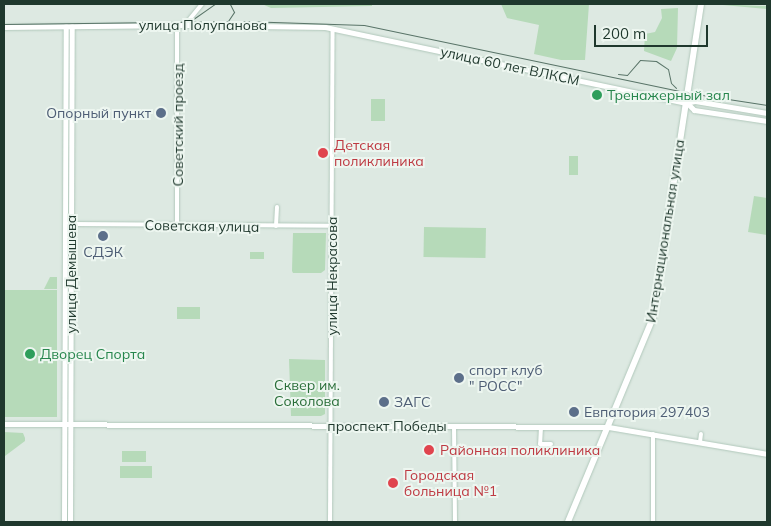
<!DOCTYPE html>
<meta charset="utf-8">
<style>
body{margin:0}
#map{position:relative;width:771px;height:526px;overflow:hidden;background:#dde9e2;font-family:Mulish,sans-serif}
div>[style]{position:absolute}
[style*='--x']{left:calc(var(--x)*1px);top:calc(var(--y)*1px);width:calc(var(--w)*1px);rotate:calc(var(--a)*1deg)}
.green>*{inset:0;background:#b6dab9;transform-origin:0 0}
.roads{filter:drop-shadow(0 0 1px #b1c8bb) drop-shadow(0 0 1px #b1c8bb)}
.minor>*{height:4px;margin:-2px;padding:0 2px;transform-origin:2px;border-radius:2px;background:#fff}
.tertiary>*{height:5px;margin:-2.5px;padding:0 2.5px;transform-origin:2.5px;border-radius:2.5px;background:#fff}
.secondary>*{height:5.5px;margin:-2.75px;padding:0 2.75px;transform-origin:2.75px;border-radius:2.75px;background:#fff}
.tram>*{height:1px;margin:-0.5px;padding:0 0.5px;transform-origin:0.5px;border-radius:0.5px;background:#597468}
.dots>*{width:14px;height:14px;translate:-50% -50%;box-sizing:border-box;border:2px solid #edf6f0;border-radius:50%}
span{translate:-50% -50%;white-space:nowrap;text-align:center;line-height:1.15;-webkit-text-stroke:4px #edf6f0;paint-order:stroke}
.street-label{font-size:14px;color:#1f382d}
.leisure-label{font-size:14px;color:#27864d}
.left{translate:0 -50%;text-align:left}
.service-label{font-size:14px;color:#4e5e75}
.right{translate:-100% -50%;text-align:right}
.health-label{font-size:14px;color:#be3a42}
.park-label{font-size:14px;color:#2a6e39}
.frame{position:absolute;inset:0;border:5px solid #1f382d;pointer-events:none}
.scale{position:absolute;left:594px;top:25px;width:114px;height:22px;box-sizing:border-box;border:2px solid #1f382d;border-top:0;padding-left:6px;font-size:15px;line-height:18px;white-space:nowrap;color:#1f382d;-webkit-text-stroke:4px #edf6f0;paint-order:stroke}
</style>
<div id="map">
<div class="green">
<i style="clip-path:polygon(262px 4px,372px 4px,372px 6px,271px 8px)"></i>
<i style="clip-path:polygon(501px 4px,589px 4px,585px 60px,561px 60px,534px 54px,539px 25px,507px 18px)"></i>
<i style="clip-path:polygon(712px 4px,767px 6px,767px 9px)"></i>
<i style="clip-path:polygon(678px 8px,677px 48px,671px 61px,644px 51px,645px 34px,655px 32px,662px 18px,661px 9px)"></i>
<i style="clip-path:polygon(70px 82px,69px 220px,68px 83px)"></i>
<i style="left:371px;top:99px;width:14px;height:22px"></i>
<i style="left:569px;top:156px;width:9px;height:19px"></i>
<i style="clip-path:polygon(754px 196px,767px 198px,767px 235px,748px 232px)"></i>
<i style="left:69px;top:227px;width:188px;height:2px;rotate:90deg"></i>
<i style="left:424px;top:227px;width:62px;height:30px;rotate:1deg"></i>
<i style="clip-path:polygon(293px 233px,326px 233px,325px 270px,321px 273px,293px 273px,292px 271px)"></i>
<i style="left:250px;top:252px;width:14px;height:7px"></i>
<i style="clip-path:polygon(50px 277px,57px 277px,57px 289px,44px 289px)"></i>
<i style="left:57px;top:290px;width:127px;height:53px;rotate:90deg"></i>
<i style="left:177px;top:307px;width:23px;height:12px"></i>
<i style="clip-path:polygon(289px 359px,325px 360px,325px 414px,321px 416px,291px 416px)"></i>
<i style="clip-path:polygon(4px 432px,23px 433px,25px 438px,25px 441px,5px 456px)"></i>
<i style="left:146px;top:451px;width:11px;height:24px;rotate:90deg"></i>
<i style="left:120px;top:466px;width:32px;height:12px"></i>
</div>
<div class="roads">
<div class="minor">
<i style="--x:185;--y:25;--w:27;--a:-51"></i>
<i style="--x:72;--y:224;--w:260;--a:0.4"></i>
<i style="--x:177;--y:226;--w:201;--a:-90"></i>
<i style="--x:276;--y:226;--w:19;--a:-87"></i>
<i style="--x:454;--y:426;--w:96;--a:89.4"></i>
<i style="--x:541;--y:427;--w:17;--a:93"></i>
<i style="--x:540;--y:444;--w:11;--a:0"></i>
<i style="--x:700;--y:442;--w:8;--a:-83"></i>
<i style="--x:330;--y:522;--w:493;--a:-89.7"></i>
<i style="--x:653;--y:522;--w:88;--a:-90"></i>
</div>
<div class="tertiary">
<i style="--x:4;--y:27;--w:181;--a:-0.6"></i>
<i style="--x:185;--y:25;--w:140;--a:0.8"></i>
<i style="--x:325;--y:27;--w:368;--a:11.9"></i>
<i style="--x:685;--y:103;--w:10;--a:-11"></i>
<i style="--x:695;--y:101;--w:73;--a:9.5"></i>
<i style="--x:687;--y:103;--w:10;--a:45"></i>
<i style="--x:694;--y:110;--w:74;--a:8.6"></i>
<i style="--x:4;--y:424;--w:604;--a:0.28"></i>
<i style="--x:608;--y:427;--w:161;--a:9.6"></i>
<i style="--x:64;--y:522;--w:496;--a:-89.8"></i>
<i style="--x:70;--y:522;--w:496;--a:-89.8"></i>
</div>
<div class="secondary">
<i style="--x:568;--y:522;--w:221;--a:-67.4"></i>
<i style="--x:653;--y:318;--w:318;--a:-81.3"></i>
</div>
</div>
<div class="tram">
<i style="--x:228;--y:21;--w:11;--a:-56"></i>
<i style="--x:234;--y:12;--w:9;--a:-117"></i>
<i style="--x:189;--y:22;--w:32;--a:-35"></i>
<i style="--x:4;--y:24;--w:239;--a:-0.7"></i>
<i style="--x:243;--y:21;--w:121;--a:1.9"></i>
<i style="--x:364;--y:25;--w:332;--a:11.8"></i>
<i style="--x:689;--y:93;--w:79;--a:8.7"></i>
<i style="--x:618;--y:74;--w:9;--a:6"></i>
<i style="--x:627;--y:75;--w:20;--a:-49"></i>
<i style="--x:640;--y:60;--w:16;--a:4"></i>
<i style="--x:656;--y:61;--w:14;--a:34"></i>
<i style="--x:668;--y:69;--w:14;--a:78"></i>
<i style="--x:671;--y:83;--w:7;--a:45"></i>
</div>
<div class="dots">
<i style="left:597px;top:95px;background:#2e9e5b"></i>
<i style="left:161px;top:113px;background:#5c6f8a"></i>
<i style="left:323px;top:153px;background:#e0444e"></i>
<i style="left:103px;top:236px;background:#5c6f8a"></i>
<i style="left:30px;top:354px;background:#2e9e5b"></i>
<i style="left:459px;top:378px;background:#5c6f8a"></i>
<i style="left:384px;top:402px;background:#5c6f8a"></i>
<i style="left:574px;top:412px;background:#5c6f8a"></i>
<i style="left:429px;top:450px;background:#e0444e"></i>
<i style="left:393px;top:483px;background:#e0444e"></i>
</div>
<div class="street-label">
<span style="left:203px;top:25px">улица Полупанова</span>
<span style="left:510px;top:66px;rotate:12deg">улица 60 лет ВЛКСМ</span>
<span style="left:178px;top:125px;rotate:-90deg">Советский проезд</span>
<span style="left:202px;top:226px;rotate:1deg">Советская улица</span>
<span style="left:665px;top:231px;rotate:-81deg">Интернациональная улица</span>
<span style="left:71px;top:274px;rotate:-90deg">улица Демышева</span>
<span style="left:332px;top:276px;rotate:-90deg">улица Некрасова</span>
<span style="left:387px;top:426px">проспект Победы</span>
</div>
<div class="leisure-label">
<span class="left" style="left:607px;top:95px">Тренажерный зал</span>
<span class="left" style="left:40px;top:354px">Дворец Спорта</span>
</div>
<div class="service-label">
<span class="right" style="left:151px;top:113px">Опорный пункт</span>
<span style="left:103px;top:252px">СДЭК</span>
<span class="left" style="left:469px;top:378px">спорт клуб<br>" РОСС"</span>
<span class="left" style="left:394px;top:402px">ЗАГС</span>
<span class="left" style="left:584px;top:412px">Евпатория 297403</span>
</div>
<div class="health-label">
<span class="left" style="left:334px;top:153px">Детская<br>поликлиника</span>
<span class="left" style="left:440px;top:450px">Районная поликлиника</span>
<span class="left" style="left:404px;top:483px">Городская<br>больница №1</span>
</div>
<div class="park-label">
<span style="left:307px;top:393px">Сквер им.<br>Соколова</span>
</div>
<div class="frame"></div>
<div class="scale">200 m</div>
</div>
